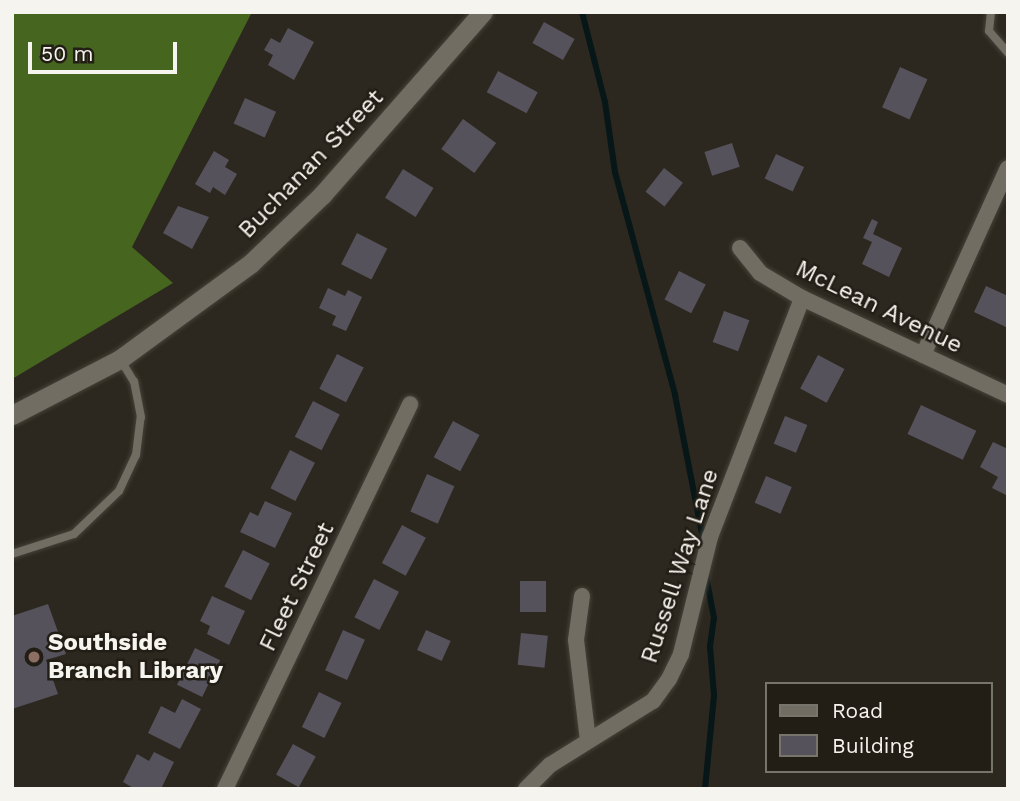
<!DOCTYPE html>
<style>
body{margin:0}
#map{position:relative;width:1020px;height:801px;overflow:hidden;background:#2c281f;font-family:"Work Sans",sans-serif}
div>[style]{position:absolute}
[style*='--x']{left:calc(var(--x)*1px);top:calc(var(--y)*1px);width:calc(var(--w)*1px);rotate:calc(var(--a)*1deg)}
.forest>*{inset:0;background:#46651e}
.stream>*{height:6px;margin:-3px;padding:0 3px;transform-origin:3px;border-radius:3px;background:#071617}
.building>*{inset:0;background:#55525c;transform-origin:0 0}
.roads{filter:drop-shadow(0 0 2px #46423b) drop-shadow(0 0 2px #46423b)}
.service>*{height:8px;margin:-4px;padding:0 4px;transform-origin:4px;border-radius:4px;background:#716d62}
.minor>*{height:16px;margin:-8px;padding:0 8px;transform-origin:8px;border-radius:8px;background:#716d62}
.tertiary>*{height:19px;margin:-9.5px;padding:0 9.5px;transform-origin:9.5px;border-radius:9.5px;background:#716d62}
.dots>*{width:19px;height:19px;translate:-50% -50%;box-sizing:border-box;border:4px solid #221e16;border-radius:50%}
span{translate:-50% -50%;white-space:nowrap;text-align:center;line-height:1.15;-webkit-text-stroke:5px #221e16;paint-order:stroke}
.street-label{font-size:24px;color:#f6f4ee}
.poi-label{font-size:24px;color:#f6f4ee;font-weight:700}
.left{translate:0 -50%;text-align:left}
.frame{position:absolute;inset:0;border:14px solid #f6f4ee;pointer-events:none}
.legend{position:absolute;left:765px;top:682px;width:228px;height:91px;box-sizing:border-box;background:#221e16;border:2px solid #77746c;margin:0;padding:9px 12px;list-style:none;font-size:21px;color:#f6f4ee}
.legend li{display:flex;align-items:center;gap:14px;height:35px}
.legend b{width:35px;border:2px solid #77746c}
.scale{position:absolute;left:28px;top:42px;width:149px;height:32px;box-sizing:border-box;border:4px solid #f6f4ee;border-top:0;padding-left:9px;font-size:21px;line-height:24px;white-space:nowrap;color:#f6f4ee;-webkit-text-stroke:5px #221e16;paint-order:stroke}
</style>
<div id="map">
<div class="forest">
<i style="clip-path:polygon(12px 12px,252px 12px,132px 247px,173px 283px,12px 379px)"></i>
</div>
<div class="stream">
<i style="--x:582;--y:12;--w:93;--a:75.7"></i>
<i style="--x:605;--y:102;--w:71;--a:81.9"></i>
<i style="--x:615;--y:172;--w:231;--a:74.9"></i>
<i style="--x:675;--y:395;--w:152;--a:79"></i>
<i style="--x:705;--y:789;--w:94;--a:-84.5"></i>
<i style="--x:714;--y:695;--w:49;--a:-94.7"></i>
<i style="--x:710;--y:646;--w:28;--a:-82"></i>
<i style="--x:714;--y:618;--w:43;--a:-100.8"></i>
</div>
<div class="building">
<i style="left:544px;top:22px;width:35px;height:24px;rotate:29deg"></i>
<i style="clip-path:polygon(288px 28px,314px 42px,294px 80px,268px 65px,273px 55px,264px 50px,271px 38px,280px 43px)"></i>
<i style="left:900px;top:67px;width:30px;height:44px;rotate:24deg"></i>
<i style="left:498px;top:71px;width:45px;height:24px;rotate:28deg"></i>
<i style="left:245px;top:98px;width:34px;height:28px;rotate:24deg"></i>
<i style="left:463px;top:119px;width:41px;height:37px;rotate:36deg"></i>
<i style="left:732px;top:143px;width:25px;height:29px;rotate:72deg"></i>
<i style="clip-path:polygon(214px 151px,229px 160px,225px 167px,237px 174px,225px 195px,213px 187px,210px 193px,195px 184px)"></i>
<i style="left:776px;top:154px;width:31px;height:27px;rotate:25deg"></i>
<i style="left:664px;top:168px;width:24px;height:30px;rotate:38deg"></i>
<i style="left:403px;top:169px;width:36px;height:34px;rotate:32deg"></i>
<i style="clip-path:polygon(178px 206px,209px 217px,192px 249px,163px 233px)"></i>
<i style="clip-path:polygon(872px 219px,878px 222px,873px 234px,902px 248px,889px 277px,862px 264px,872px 242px,863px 238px)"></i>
<i style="left:357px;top:233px;width:34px;height:35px;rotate:27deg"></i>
<i style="left:679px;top:271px;width:30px;height:32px;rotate:27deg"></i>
<i style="clip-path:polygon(986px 286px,1008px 296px,1008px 328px,974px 312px)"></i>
<i style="clip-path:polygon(328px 288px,345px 296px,348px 290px,362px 297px,346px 331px,332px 325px,336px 316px,319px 308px)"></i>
<i style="left:724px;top:311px;width:27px;height:33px;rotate:20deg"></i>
<i style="left:337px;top:354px;width:30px;height:39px;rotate:27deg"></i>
<i style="left:818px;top:355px;width:30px;height:38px;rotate:28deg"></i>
<i style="left:313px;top:401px;width:30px;height:40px;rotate:27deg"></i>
<i style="left:921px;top:405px;width:61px;height:32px;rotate:25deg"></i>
<i style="left:785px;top:416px;width:24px;height:30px;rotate:22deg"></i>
<i style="left:453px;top:421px;width:30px;height:41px;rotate:28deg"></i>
<i style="clip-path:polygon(993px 442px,1008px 449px,1008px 496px,992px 488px,998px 477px,980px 467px)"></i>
<i style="left:290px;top:450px;width:28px;height:43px;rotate:27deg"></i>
<i style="left:427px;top:474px;width:30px;height:41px;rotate:24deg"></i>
<i style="left:766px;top:476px;width:28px;height:29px;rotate:23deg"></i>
<i style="clip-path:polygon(265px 501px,292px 513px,275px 548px,240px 532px,250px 512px,258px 516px)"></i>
<i style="left:402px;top:525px;width:27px;height:43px;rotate:28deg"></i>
<i style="left:243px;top:550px;width:30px;height:41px;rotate:27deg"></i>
<i style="left:374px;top:579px;width:28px;height:43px;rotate:27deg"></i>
<i style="left:520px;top:581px;width:26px;height:31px"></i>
<i style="clip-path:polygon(212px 596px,245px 611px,229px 645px,207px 634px,210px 626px,200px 621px)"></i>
<i style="clip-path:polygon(48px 604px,66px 654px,46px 660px,58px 694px,12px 709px,12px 616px)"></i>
<i style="left:343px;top:630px;width:24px;height:44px;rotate:24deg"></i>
<i style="left:426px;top:630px;width:27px;height:22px;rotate:24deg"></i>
<i style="left:521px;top:633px;width:27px;height:32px;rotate:6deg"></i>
<i style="left:195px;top:648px;width:28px;height:41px;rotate:26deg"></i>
<i style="left:319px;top:692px;width:25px;height:39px;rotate:26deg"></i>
<i style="clip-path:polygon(182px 699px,201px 709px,180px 749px,148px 733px,161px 706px,175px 713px)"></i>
<i style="left:293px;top:744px;width:26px;height:35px;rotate:29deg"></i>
<i style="clip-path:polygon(154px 752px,174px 762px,161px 789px,135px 789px,123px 782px,137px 754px,149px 761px)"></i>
</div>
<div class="roads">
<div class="service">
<i style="--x:991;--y:12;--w:19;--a:96"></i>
<i style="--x:989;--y:31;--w:29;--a:49"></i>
<i style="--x:12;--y:554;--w:65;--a:-17.9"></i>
<i style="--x:74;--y:534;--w:62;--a:-43.7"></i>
<i style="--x:119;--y:491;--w:40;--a:-65"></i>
<i style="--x:136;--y:455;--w:38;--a:-83"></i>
<i style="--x:141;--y:417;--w:36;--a:-101"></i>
<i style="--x:134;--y:382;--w:26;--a:-121"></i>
</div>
<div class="minor">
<i style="--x:740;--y:248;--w:32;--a:51"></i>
<i style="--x:760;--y:273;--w:49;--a:30.8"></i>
<i style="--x:802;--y:298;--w:228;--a:25.2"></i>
<i style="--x:923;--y:355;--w:205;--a:-65.6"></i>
<i style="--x:582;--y:596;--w:44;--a:97.8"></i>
<i style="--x:576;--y:640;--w:101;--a:83.2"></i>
<i style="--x:225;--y:789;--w:427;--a:-64.3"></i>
<i style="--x:526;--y:789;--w:34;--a:-45"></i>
<i style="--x:550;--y:765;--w:121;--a:-31.9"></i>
<i style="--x:653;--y:701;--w:27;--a:-54"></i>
<i style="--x:669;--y:679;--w:28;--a:-64"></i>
<i style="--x:681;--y:654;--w:121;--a:-76.1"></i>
<i style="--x:710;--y:537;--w:256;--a:-68.9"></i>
</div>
<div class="tertiary">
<i style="--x:12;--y:415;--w:122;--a:-27.4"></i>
<i style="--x:120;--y:359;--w:162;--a:-36.2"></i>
<i style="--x:251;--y:263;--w:98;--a:-43.8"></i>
<i style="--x:322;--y:195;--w:244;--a:-48.7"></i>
</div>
</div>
<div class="dots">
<i style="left:34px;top:657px;background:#8d6e63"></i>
</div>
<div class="street-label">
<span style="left:311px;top:164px;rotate:-46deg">Buchanan Street</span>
<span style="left:879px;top:307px;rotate:26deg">McLean Avenue</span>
<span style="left:680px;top:566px;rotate:-72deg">Russell Way Lane</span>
<span style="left:297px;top:587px;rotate:-64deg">Fleet Street</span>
</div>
<div class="poi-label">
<span class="left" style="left:48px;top:657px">Southside<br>Branch Library</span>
</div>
<div class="frame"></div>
<ul class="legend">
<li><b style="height:9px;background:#716d62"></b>Road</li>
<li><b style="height:19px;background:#55525c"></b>Building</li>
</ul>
<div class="scale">50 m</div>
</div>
